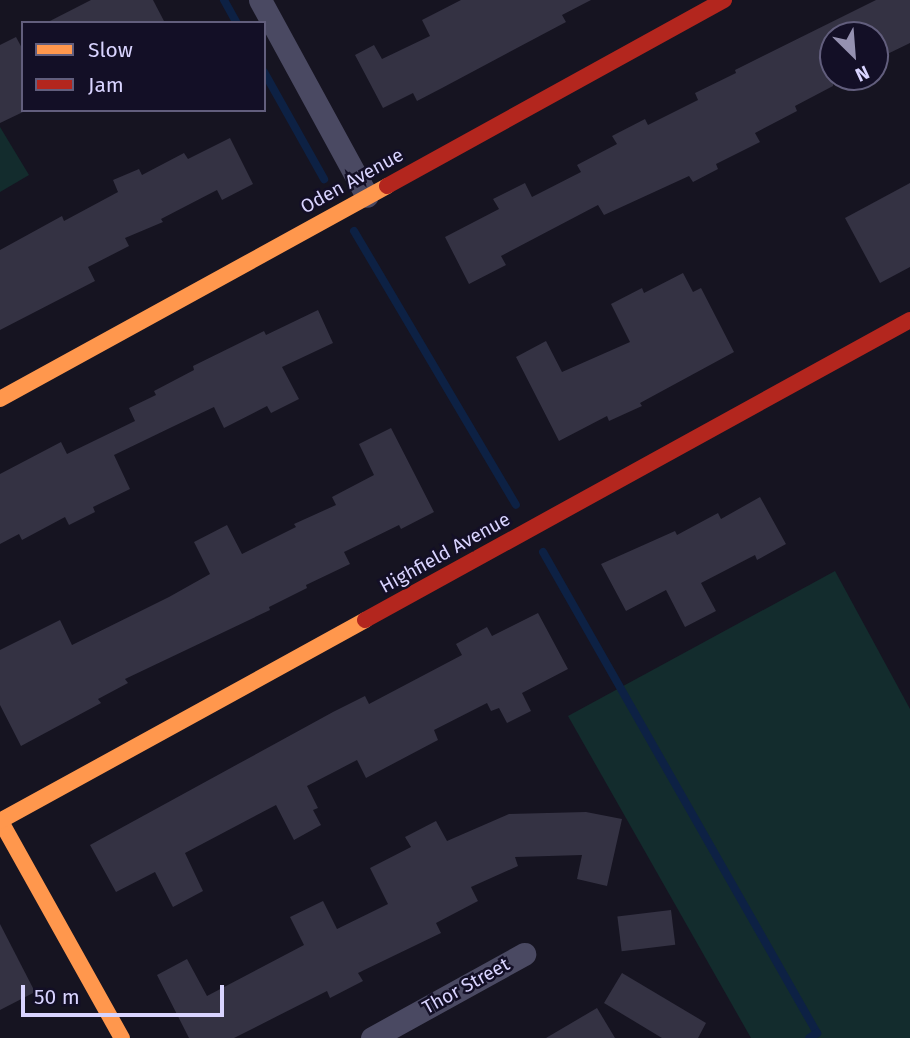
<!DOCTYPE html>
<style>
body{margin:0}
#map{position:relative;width:910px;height:1038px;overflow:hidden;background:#161421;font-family:"Fira Sans",sans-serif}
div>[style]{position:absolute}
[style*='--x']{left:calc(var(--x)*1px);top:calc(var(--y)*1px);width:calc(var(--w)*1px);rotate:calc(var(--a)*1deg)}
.green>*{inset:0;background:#132c2d}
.stream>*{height:8px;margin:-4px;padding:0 4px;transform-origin:4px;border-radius:4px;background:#0d2144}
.building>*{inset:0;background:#343243;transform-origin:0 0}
.street>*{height:23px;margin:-11.5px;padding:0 11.5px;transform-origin:11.5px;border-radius:11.5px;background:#4a4962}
.slow>*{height:16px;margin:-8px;padding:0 8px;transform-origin:8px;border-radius:8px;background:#ff974d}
.jam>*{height:16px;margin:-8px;padding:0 8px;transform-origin:8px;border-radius:8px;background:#b3261e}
span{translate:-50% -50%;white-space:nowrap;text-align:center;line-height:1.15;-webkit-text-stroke:5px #130f26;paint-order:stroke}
.street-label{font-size:19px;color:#d9d4ff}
.legend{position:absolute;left:21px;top:21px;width:245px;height:91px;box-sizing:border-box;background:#130f26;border:2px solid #625e7d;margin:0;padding:9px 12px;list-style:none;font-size:21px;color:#d9d4ff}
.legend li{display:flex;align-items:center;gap:14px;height:35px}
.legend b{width:35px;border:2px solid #625e7d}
.north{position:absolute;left:819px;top:21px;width:70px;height:70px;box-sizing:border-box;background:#130f26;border:2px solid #625e7d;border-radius:50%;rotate:155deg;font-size:19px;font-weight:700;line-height:28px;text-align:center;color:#d9d4ff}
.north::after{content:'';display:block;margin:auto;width:24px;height:32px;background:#9591b1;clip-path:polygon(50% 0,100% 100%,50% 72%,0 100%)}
.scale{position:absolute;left:21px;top:985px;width:203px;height:32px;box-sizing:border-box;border:4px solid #d9d4ff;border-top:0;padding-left:9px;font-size:21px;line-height:24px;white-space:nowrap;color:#d9d4ff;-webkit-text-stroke:5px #130f26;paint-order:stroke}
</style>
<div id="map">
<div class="green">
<i style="clip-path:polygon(0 127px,29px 175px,0 192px)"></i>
<i style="clip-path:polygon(835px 571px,910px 709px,910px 1038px,751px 1038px,568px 716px)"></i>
</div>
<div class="stream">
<i style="--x:224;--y:0;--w:26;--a:61"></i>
<i style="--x:264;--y:72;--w:123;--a:60.7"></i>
<i style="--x:354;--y:231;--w:318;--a:59.4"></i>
<i style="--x:543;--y:552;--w:554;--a:60.33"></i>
<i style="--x:817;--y:1033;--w:9;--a:148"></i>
</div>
<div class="building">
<i style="clip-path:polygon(91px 0,153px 0,165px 23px,46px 23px)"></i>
<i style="clip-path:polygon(461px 0,591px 0,562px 15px,566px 22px,442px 88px,417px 101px,413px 93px,383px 108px,355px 55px,374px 45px,382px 59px,430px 36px,422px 20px)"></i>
<i style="clip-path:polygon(876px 0,910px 0,910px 43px,875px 60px,875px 35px,833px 35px,833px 86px,795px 106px,797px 111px,755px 133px,760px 142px,716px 164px,718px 169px,693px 182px,689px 176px,604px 215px,598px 205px,501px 256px,506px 265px,469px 284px,445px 237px,499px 209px,493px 199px,525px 183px,532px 197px,581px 172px,577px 165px,617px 144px,612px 136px,645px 119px,648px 125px,698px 100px,695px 93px,736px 73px,735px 70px)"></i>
<i style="clip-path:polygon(16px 37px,23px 50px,23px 112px,0 123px,0 45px)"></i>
<i style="clip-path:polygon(230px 138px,253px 184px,222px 200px,217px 190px,161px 219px,163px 222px,125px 238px,129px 246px,88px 267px,95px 281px,0 330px,0 250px,62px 216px,64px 221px,118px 192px,113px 180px,139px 169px,142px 175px,184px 153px,188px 159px)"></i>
<i style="clip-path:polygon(910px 183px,910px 267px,880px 283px,845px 218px)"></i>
<i style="clip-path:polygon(683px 273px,693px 292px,701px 288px,734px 352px,640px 403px,642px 406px,609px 421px,607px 416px,559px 441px,516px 357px,546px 341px,562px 372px,630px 342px,611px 304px,642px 288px,644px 293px)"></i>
<i style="clip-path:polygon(318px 310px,333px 343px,282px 367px,299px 399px,271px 413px,267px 406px,224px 428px,214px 407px,172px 427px,114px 455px,130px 489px,93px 507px,95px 512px,69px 525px,65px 517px,22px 540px,19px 534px,0 544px,0 474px,61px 442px,67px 454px,135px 421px,129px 408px,156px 395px,154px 391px,194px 370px,193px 366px,264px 331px,266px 335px)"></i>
<i style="clip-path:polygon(391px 428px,434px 512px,401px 529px,399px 525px,344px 552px,350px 564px,306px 585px,307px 588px,269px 607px,270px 610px,125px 679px,128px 683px,98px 699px,101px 703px,21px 746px,0 705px,0 650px,60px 620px,72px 645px,169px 597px,210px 574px,194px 542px,227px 525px,242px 554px,296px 527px,294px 524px,336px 505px,332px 497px,374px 475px,359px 444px)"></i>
<i style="clip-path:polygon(760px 497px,786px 544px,757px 560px,755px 555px,701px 583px,716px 611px,685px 627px,666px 590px,626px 611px,601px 564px,675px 531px,677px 535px,718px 513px,721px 519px)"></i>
<i style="clip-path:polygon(538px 613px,568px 669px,522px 693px,531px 711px,507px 723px,499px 708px,491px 711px,487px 703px,434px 730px,438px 740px,366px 778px,357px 760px,307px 786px,318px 808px,313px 810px,321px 825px,294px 840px,276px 805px,185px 853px,203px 891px,173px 907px,155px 872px,116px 892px,90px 845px,333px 712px,365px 696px,369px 704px,462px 655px,456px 644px,487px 627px,492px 636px)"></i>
<i style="clip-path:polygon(586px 812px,622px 819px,607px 886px,577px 879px,582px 855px,515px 857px,518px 866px,471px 887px,478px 901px,436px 923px,441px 933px,358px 973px,363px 981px,330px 998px,327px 991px,234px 1038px,189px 1038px,157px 975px,187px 959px,207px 996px,304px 945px,290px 917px,323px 901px,337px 929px,388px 904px,370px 868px,411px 847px,405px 837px,436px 821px,447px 841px,509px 814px)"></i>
<i style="left:671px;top:910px;width:35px;height:54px;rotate:83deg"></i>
<i style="clip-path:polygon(0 924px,35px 992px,0 1010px)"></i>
<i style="clip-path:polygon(622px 973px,706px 1023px,698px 1038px,662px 1038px,604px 1003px)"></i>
<i style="clip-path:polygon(597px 1008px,615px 1038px,546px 1038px)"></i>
</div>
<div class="street">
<i style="--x:260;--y:0;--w:223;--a:61.4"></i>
<i style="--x:372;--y:1038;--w:174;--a:-28.9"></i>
</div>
<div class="slow">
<i style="--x:0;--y:399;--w:442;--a:-28.8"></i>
<i style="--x:0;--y:820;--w:250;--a:60.8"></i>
<i style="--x:0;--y:821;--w:417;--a:-28.8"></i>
</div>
<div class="jam">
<i style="--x:387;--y:186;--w:385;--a:-28.9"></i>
<i style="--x:365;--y:620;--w:622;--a:-28.83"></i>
</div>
<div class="street-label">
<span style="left:352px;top:181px;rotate:-29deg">Oden Avenue</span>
<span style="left:445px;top:553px;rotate:-29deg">Highfield Avenue</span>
<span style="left:466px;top:986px;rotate:-29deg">Thor Street</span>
</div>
<ul class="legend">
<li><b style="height:9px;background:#ff974d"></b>Slow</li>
<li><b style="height:9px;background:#b3261e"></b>Jam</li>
</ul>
<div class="north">N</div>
<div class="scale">50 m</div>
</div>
